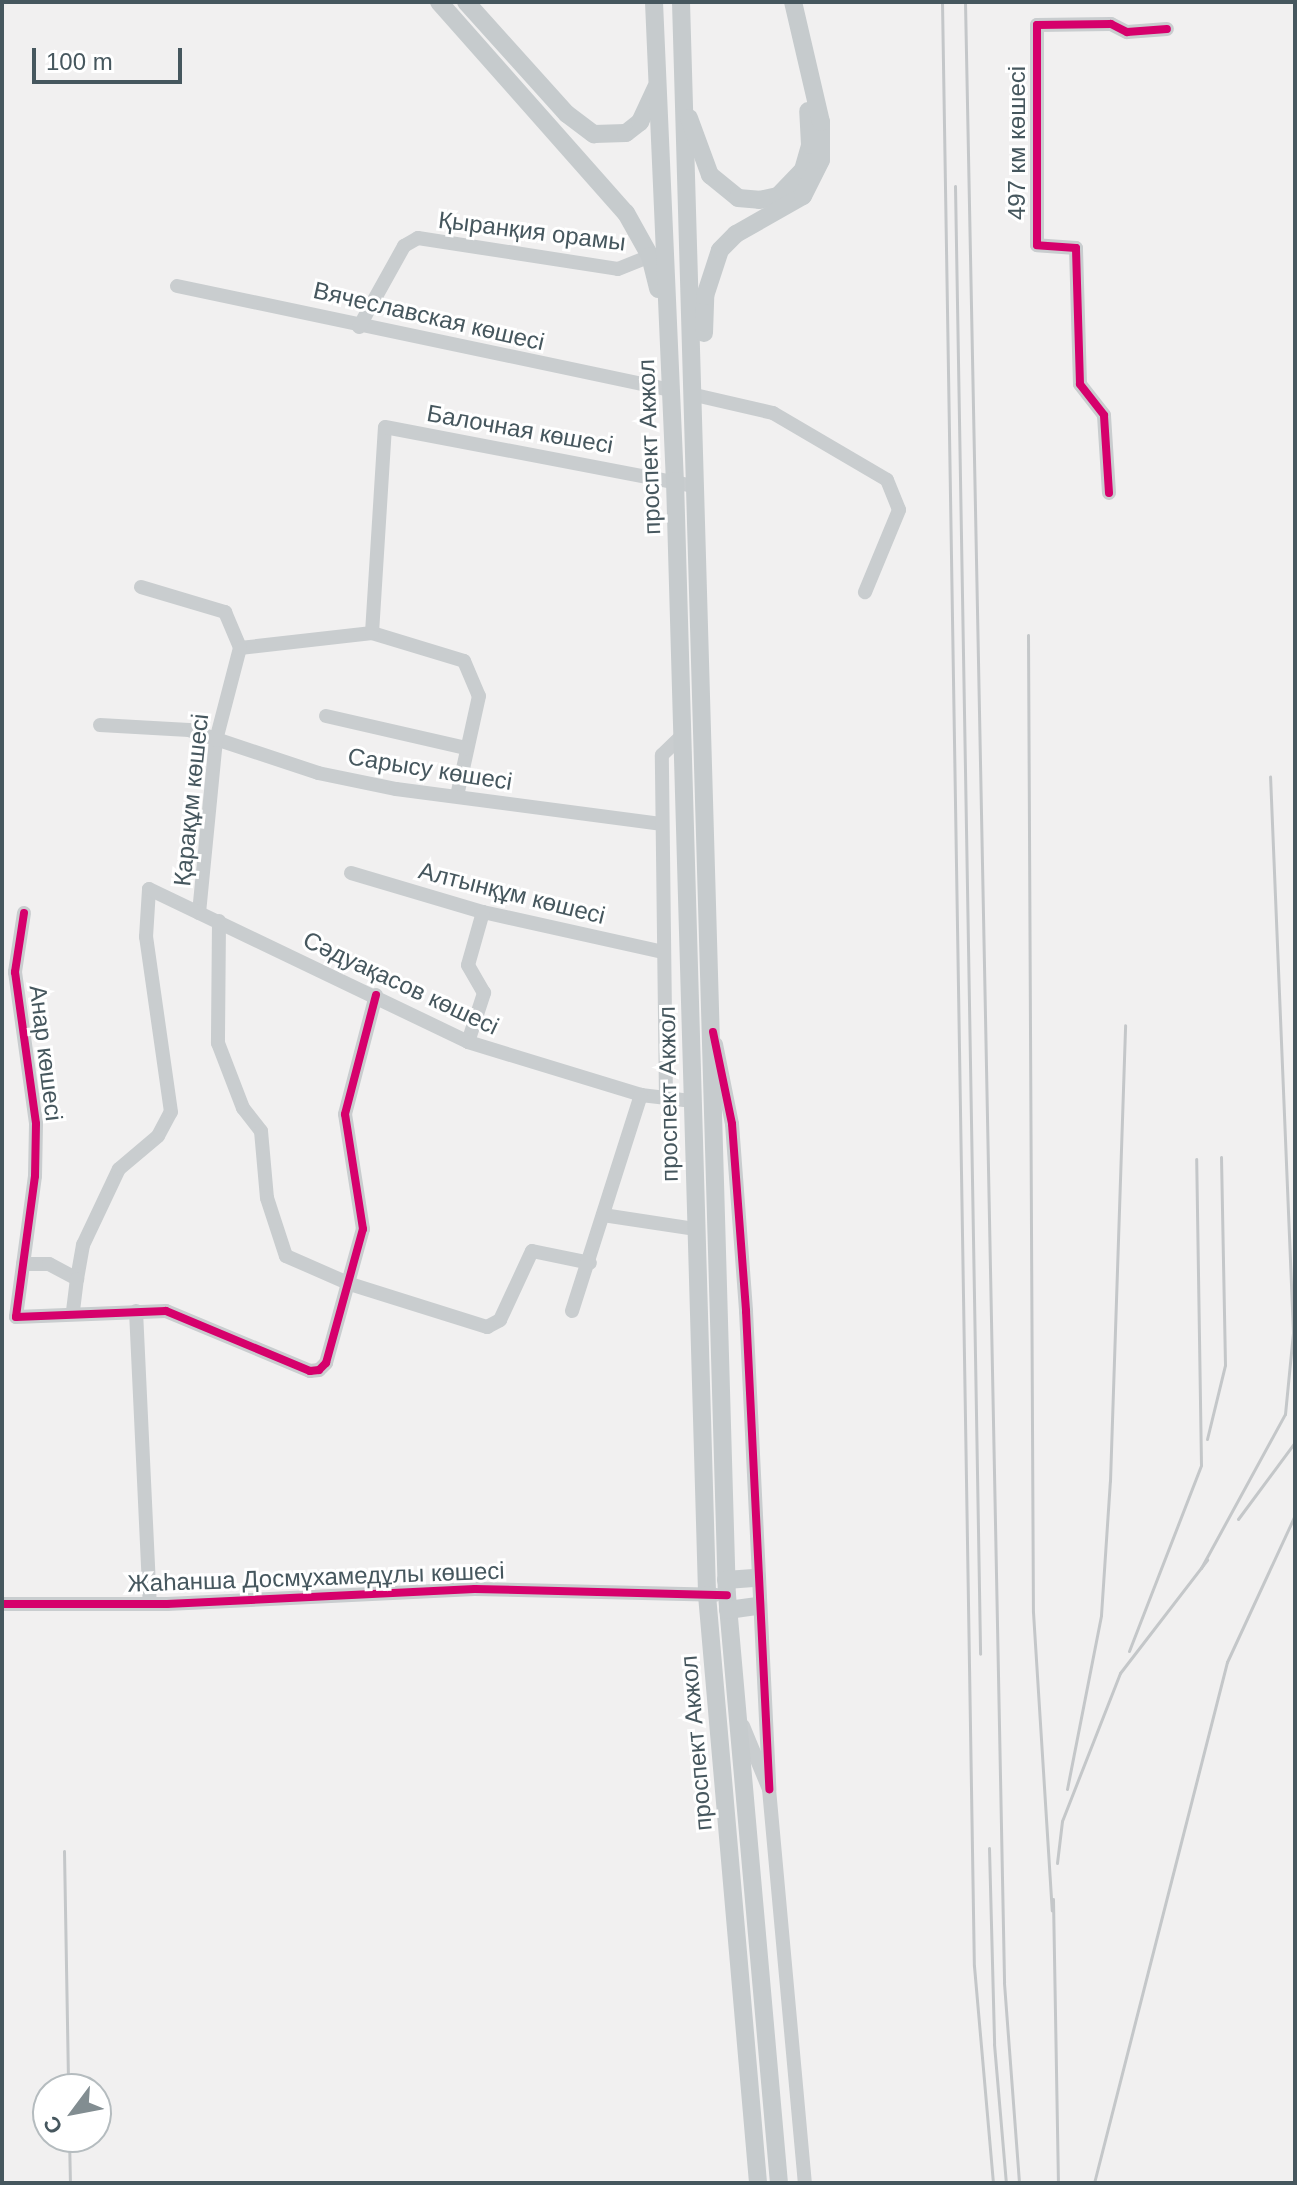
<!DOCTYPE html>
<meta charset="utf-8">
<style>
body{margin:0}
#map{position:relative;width:1297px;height:2185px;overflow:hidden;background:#f1f0f0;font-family:Arial,sans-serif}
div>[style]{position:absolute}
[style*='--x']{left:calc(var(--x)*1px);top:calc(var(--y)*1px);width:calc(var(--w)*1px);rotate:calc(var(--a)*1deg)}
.minor>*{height:14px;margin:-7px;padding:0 7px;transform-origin:7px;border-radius:7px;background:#c9cdcf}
.major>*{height:18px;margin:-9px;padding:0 9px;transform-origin:9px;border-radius:9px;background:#c6cbcd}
.rail>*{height:3px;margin:-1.5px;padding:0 1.5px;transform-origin:1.5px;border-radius:1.5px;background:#c4c7c9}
.cycleway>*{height:8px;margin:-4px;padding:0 4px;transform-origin:4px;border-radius:4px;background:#d6006c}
span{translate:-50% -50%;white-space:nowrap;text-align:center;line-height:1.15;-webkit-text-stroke:6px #fff;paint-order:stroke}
.street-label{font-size:24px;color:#46575e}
.frame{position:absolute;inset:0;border:4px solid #46575e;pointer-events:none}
.north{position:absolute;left:32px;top:2073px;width:80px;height:80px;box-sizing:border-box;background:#fff;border:2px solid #b5bcbf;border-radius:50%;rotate:238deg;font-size:22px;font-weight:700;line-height:32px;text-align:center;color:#46575e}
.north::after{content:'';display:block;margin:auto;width:28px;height:36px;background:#828d91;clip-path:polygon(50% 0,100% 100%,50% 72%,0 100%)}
.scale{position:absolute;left:32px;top:48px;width:150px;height:36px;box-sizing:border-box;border:4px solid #46575e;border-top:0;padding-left:10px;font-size:24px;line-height:28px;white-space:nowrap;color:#46575e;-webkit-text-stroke:6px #fff;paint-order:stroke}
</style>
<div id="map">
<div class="minor">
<i style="--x:177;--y:286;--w:505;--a:11.89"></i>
<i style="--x:359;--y:327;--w:93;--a:-60.9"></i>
<i style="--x:404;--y:246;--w:16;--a:-30"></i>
<i style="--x:418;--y:238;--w:202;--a:8.8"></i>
<i style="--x:618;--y:269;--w:35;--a:-22"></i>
<i style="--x:695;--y:395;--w:80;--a:13"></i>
<i style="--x:773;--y:413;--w:132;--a:30.4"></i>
<i style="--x:887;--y:480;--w:32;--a:68"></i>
<i style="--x:899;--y:510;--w:89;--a:112.5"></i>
<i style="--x:1109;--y:493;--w:78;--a:-93.7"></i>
<i style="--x:1104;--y:415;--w:39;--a:-128"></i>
<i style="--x:1080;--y:384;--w:136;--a:-91.7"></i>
<i style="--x:1076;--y:248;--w:39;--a:-176"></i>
<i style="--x:1037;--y:245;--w:220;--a:-90"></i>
<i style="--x:1037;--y:25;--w:74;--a:-0.8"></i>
<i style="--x:1111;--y:24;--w:18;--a:27"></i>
<i style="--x:1127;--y:32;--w:40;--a:-4.3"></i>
<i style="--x:141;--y:587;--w:88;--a:16.6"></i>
<i style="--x:225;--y:612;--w:39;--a:67"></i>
<i style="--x:240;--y:648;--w:133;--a:-6.5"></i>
<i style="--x:372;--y:633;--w:96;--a:16.9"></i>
<i style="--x:464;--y:661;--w:38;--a:67"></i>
<i style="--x:479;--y:696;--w:102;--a:102.4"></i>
<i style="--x:372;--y:633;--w:206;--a:-86.4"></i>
<i style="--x:385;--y:427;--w:315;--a:10.8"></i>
<i style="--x:326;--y:716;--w:144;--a:12.9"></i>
<i style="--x:100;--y:725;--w:89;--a:3.2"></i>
<i style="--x:189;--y:730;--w:136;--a:18.4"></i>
<i style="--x:318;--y:773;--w:80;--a:11.6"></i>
<i style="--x:396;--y:789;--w:267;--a:7.5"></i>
<i style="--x:351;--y:873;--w:138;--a:16.5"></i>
<i style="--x:483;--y:912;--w:185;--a:12.5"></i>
<i style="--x:24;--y:913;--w:60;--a:98.7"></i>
<i style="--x:15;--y:972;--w:153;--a:82.1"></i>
<i style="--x:36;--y:1124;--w:52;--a:91.1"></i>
<i style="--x:35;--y:1176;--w:142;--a:97.7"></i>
<i style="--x:16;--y:1317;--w:150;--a:-2.3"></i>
<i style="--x:166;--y:1311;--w:156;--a:22.6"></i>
<i style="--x:310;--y:1371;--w:9;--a:-6"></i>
<i style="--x:319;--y:1370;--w:10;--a:-45"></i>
<i style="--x:326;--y:1363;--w:139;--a:-74.6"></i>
<i style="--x:363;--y:1229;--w:116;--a:-98.9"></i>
<i style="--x:345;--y:1114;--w:123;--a:-75.4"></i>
<i style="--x:199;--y:913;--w:174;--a:-84.4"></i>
<i style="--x:216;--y:740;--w:95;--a:-75.4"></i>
<i style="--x:219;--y:921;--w:122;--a:90.5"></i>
<i style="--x:218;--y:1043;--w:70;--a:69"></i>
<i style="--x:243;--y:1108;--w:29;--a:52"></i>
<i style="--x:261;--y:1131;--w:67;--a:84.9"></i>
<i style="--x:267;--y:1198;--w:61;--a:71.9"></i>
<i style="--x:286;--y:1256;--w:70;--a:23.6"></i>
<i style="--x:350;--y:1284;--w:144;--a:17.4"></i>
<i style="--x:487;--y:1327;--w:15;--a:-28"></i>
<i style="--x:500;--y:1320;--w:76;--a:-65.1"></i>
<i style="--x:532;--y:1251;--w:59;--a:11.7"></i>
<i style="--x:468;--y:1042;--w:52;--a:-71.9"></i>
<i style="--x:484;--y:993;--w:32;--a:-120"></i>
<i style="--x:468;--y:965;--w:55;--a:-74.2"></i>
<i style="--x:716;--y:1044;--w:82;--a:78.7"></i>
<i style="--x:732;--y:1124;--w:188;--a:85.7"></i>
<i style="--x:746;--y:1311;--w:479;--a:87.2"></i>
<i style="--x:666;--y:1099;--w:344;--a:-90.7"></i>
<i style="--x:662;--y:755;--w:28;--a:-44"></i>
<i style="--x:603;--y:1215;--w:94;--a:8.6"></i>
<i style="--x:23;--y:1264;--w:26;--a:0"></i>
<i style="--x:49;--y:1264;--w:32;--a:28"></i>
<i style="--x:77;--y:1279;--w:35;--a:-80"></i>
<i style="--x:83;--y:1245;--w:84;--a:-64.7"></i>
<i style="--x:119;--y:1169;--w:51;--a:-40.2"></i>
<i style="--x:158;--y:1136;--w:27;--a:-62"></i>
<i style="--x:171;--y:1112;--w:177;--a:-98.1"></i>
<i style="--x:146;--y:937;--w:48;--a:-86.4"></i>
<i style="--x:149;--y:889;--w:354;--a:25.6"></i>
<i style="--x:468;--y:1042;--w:181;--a:17"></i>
<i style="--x:641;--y:1095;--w:50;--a:6.8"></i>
<i style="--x:73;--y:1311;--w:32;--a:-83"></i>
<i style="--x:136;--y:1311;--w:292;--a:87.3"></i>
<i style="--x:572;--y:1311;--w:227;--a:-72.3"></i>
<i style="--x:2;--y:1604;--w:165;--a:0"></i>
<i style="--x:167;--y:1604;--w:308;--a:-2.8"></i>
<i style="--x:475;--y:1589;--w:240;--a:1.4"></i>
<i style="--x:743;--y:1726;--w:68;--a:67.6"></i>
<i style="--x:769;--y:1789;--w:396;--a:84.8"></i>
</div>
<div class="major">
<i style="--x:439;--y:2;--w:282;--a:48.5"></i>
<i style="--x:626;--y:213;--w:49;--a:60.8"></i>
<i style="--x:650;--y:256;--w:34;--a:76"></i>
<i style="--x:466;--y:2;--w:151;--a:48"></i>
<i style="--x:567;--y:114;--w:34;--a:37"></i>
<i style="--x:594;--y:134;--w:32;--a:-2"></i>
<i style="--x:626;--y:133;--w:18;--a:-38"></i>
<i style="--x:640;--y:122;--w:38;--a:-65"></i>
<i style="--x:654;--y:2;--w:479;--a:87.5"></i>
<i style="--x:675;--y:481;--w:1114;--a:88.35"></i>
<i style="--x:707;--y:1595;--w:590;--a:85.04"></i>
<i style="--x:681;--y:2;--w:1594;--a:88.35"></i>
<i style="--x:727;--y:1595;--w:590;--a:84.95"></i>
<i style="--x:689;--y:118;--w:61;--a:69.8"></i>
<i style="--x:710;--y:175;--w:36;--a:39"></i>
<i style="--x:738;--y:198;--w:21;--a:5"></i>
<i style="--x:759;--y:200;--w:19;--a:-12"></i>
<i style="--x:778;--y:196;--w:36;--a:-46"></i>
<i style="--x:803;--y:170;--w:26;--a:-74"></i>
<i style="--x:810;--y:145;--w:34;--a:-93"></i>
<i style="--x:704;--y:333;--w:37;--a:-88"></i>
<i style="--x:705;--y:296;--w:48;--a:-71.9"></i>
<i style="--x:720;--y:250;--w:23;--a:-45"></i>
<i style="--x:736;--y:234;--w:77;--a:-29.6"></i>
<i style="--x:803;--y:196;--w:40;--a:-63.4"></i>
<i style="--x:821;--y:160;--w:38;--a:-90"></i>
<i style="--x:821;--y:122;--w:123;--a:-103.1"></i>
<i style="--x:726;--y:1580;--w:31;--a:-4"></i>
<i style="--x:728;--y:1610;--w:30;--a:-8"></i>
</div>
<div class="rail">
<i style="--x:942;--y:2;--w:1964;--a:89.07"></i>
<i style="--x:974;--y:1966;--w:218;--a:85"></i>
<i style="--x:965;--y:2;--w:1981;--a:88.87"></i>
<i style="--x:1004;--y:1983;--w:201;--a:85.7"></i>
<i style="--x:955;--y:186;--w:1468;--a:89.02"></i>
<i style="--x:1028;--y:635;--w:977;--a:89.71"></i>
<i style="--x:1033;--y:1612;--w:299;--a:86.4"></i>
<i style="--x:1207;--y:1439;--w:76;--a:-76.3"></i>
<i style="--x:1225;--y:1365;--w:208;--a:-91.1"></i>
<i style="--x:1238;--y:1519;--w:96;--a:-53.5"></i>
<i style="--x:1201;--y:1568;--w:175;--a:-61.4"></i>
<i style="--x:1285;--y:1414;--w:81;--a:-84.4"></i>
<i style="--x:1293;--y:1333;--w:557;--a:-92.36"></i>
<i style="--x:1129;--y:1651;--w:199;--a:-68.8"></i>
<i style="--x:1201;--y:1465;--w:306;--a:-90.9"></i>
<i style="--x:1067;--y:1789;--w:177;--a:-78.9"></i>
<i style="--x:1101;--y:1615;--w:134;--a:-86.2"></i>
<i style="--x:1110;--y:1481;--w:456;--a:-88.1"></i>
<i style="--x:989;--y:1848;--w:196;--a:88.5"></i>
<i style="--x:994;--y:2044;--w:140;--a:85.1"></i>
<i style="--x:64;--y:1851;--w:238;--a:89"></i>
<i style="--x:1057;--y:1863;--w:42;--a:-83.2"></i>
<i style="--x:1062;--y:1821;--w:159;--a:-68.6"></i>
<i style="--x:1120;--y:1673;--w:143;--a:-52.4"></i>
<i style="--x:1053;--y:1899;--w:284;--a:89"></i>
<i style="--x:69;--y:2137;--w:46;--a:88.8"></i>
<i style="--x:1094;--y:2183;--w:538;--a:-75.68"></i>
<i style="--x:1227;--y:1662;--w:162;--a:-65.2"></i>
</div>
<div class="cycleway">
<i style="--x:1109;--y:493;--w:78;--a:-93.7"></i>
<i style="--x:1104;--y:415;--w:39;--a:-128"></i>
<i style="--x:1080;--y:384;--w:136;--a:-91.7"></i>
<i style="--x:1076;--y:248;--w:39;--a:-176"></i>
<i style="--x:1037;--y:245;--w:220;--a:-90"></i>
<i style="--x:1037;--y:25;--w:74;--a:-0.8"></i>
<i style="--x:1111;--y:24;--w:18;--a:27"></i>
<i style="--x:1127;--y:32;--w:40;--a:-4.3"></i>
<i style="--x:24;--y:913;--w:60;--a:98.7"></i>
<i style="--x:15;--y:972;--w:153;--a:82.1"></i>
<i style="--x:36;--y:1124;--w:52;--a:91.1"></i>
<i style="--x:35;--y:1176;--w:142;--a:97.7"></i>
<i style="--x:16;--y:1317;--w:150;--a:-2.3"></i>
<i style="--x:166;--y:1311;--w:156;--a:22.6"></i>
<i style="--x:310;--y:1371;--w:9;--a:-6"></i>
<i style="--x:319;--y:1370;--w:10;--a:-45"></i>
<i style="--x:326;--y:1363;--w:139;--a:-74.6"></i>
<i style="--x:363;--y:1229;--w:116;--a:-98.9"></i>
<i style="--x:345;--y:1114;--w:123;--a:-75.4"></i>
<i style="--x:713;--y:1032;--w:94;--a:78.3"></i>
<i style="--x:732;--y:1124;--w:188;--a:85.7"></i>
<i style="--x:746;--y:1311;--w:479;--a:87.2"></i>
<i style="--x:2;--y:1604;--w:165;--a:0"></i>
<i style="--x:167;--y:1604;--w:308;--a:-2.8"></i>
<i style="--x:475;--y:1589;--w:252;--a:1.4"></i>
</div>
<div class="street-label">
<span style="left:1017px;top:143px;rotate:-90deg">497 км көшесі</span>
<span style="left:532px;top:231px;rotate:7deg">Қыранқия орамы</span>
<span style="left:429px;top:316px;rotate:13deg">Вячеславская көшесі</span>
<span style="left:520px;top:429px;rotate:10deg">Балочная көшесі</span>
<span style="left:649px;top:447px;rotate:-92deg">проспект Акжол</span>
<span style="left:430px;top:769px;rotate:9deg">Сарысу көшесі</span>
<span style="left:191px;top:800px;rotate:-84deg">Қарақұм көшесі</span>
<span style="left:512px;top:893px;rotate:14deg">Алтынқұм көшесі</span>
<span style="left:401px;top:983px;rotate:25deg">Сәдуақасов көшесі</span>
<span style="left:46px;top:1053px;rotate:83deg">Анар көшесі</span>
<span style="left:668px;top:1094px;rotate:-91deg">проспект Акжол</span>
<span style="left:316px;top:1577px;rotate:-2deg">Жаһанша Досмұхамедұлы көшесі</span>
<span style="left:696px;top:1743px;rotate:-95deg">проспект Акжол</span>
</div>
<div class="frame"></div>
<div class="north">С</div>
<div class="scale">100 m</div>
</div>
